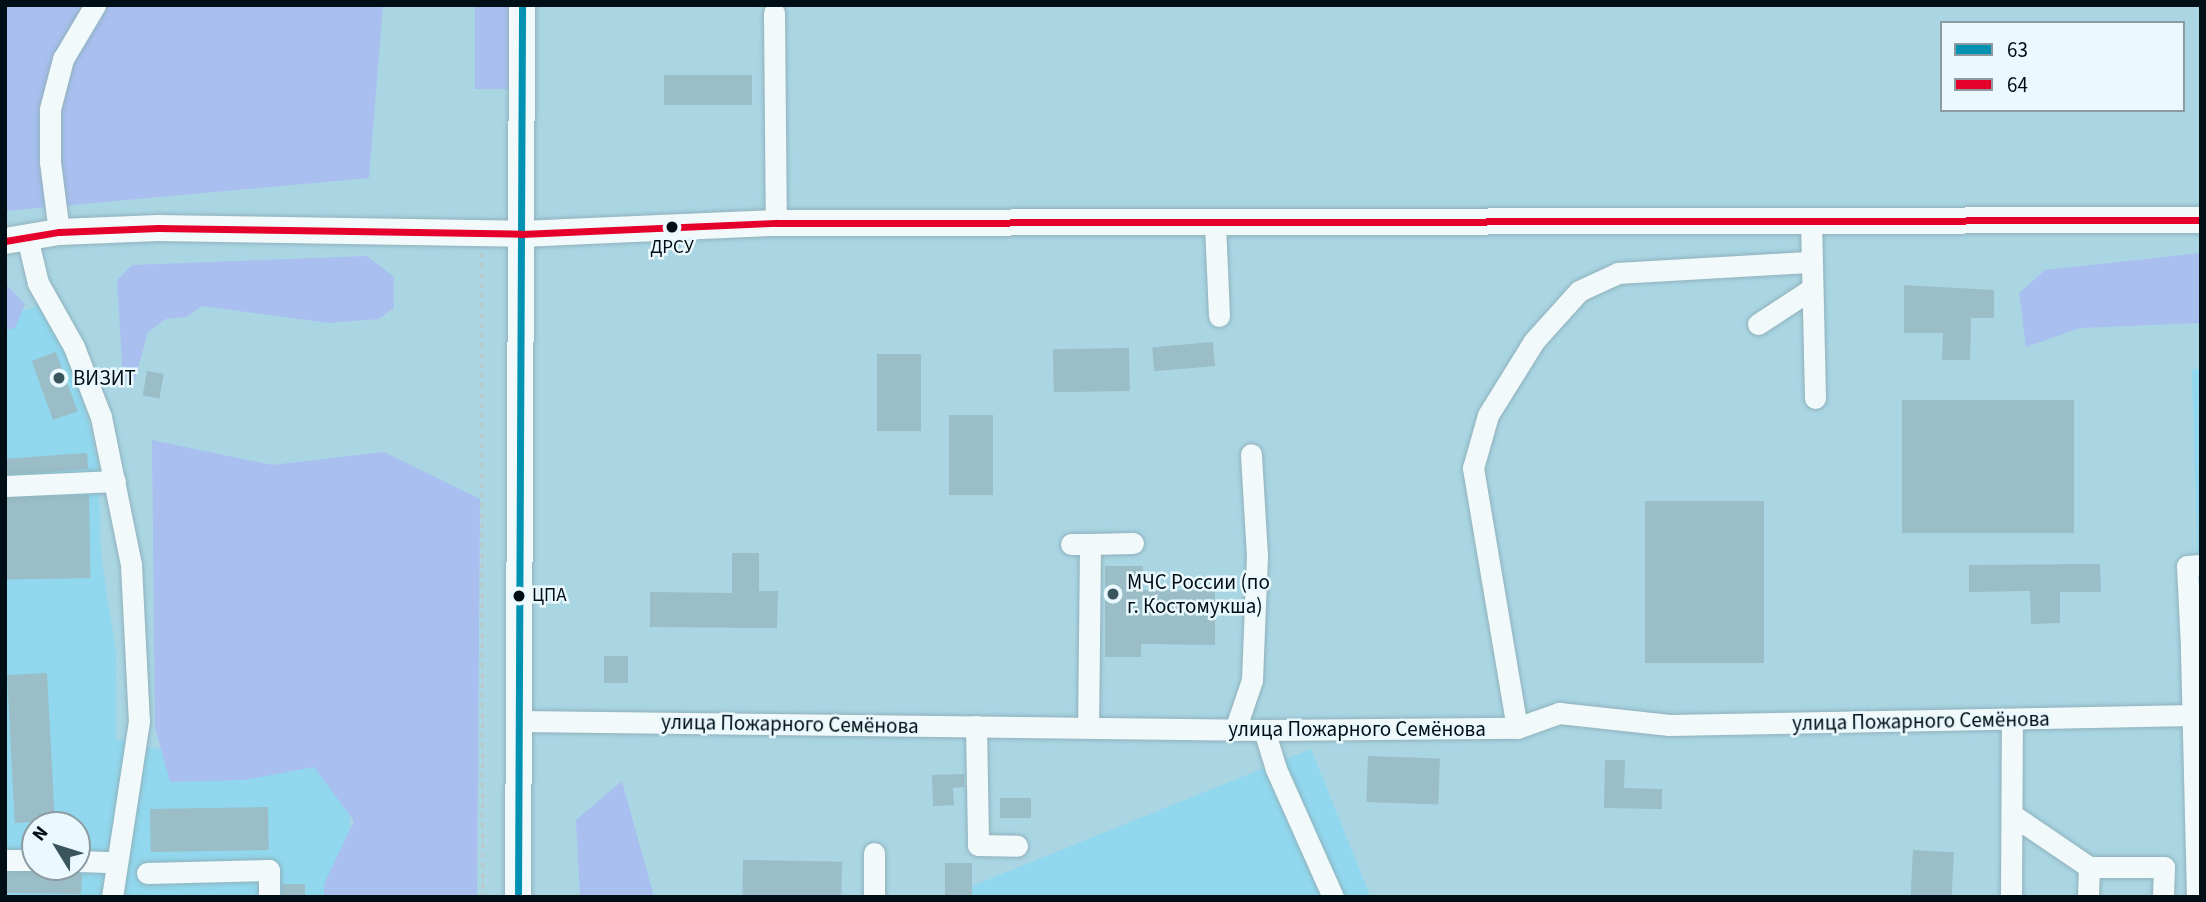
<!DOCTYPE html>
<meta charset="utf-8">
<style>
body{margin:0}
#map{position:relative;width:2206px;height:902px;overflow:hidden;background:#aad6e4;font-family:"Source Sans 3",sans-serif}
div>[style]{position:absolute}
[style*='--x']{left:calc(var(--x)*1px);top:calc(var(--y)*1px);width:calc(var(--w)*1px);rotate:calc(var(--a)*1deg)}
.built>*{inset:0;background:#91d7ed;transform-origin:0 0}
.green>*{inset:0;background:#a8bff0;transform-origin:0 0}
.building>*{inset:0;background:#9abdc7;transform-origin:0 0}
.path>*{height:2.5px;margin-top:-1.25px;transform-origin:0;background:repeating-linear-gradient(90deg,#bbc8cb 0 5px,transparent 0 10px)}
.roads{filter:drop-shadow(0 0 2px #90b2bc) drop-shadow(0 0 2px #90b2bc)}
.minor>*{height:21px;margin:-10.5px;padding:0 10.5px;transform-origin:10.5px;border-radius:10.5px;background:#f2f9fb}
.major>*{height:26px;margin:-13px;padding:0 13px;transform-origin:13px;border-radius:13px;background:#f2f9fb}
.bus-1>*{height:7px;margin:-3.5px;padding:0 3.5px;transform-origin:3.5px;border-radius:3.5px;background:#0092b2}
.bus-2>*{height:7px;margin:-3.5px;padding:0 3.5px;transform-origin:3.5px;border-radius:3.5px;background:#e4002b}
.dots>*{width:19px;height:19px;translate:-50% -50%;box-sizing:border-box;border:4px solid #eaf9fe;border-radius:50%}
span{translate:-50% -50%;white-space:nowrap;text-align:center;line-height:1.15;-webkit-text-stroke:5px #eaf9fe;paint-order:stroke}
.bus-label{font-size:19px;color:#000f15}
.left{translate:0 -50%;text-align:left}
.poi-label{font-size:21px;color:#000f15}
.street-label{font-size:21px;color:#000f15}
.frame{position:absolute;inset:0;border:7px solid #000f15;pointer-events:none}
.legend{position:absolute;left:1940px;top:21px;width:245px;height:91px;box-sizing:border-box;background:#eaf9fe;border:2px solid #8c9ba1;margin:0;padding:9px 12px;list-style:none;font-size:21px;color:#000f15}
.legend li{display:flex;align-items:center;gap:14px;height:35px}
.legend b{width:35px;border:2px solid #8c9ba1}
.north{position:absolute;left:21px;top:811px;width:70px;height:70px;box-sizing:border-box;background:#eaf9fe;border:2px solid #8c9ba1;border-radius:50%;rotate:308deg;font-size:19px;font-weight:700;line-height:28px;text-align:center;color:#000f15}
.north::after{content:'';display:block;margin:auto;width:24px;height:32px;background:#3b555d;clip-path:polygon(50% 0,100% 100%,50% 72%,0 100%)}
</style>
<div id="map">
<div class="built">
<i style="clip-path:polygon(evenodd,46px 303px,76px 372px,98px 462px,101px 555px,116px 653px,116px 739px,233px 767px,301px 749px,351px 779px,347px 897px,5px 897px,5px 317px,46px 303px,35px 825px,77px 825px,77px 867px,35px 867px,35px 825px)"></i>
<i style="clip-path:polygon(2192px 369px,2201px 369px,2201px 669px)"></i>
<i style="left:1311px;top:749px;width:159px;height:606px;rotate:68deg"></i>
</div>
<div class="green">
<i style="clip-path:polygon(5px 5px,383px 5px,369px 178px,5px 211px)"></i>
<i style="left:475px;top:5px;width:39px;height:84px"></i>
<i style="clip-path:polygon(2201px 253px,2201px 323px,2080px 328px,2026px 347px,2019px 293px,2045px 270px)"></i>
<i style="clip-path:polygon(367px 256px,394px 277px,394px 308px,379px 319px,329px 323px,202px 306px,186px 317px,166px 319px,148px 332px,135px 379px,123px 378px,117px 280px,132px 265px)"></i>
<i style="clip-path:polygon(5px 283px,25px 304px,15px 328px,5px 330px)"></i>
<i style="clip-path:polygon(152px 440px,272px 465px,384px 452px,480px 499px,477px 897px,324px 897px,324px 884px,354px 821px,314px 767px,244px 780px,170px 782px,155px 727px)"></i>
<i style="clip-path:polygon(622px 781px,654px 897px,580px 897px,576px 820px)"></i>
</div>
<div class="building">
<i style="left:664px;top:75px;width:88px;height:30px"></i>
<i style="clip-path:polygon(1904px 285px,1994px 290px,1994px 318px,1971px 318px,1970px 360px,1942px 360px,1943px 333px,1904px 333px)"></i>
<i style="left:1213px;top:342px;width:24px;height:61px;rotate:85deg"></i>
<i style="left:1129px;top:348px;width:43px;height:76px;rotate:89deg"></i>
<i style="left:56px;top:352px;width:63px;height:26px;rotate:70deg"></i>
<i style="left:877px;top:354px;width:44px;height:77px"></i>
<i style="left:147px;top:371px;width:17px;height:25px;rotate:10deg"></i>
<i style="left:2074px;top:400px;width:133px;height:172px;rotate:90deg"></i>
<i style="left:949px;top:415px;width:44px;height:80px"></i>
<i style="left:87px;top:453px;width:16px;height:82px;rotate:86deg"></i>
<i style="left:89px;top:495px;width:83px;height:84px;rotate:89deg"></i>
<i style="left:1645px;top:501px;width:119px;height:162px"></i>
<i style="clip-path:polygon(732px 553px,759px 553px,759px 591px,778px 591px,777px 628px,650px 627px,650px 592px,732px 593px)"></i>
<i style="clip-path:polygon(2100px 564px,2101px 592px,2060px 592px,2060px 623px,2031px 624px,2030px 591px,1969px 592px,1969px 565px)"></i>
<i style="clip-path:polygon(1105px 566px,1143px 566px,1143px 590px,1215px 590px,1215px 645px,1141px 644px,1141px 657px,1105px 657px)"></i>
<i style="left:604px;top:656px;width:24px;height:27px"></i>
<i style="left:47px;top:673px;width:148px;height:40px;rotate:87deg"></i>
<i style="left:1368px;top:756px;width:72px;height:46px;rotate:2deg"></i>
<i style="clip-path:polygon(1605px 760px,1625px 760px,1624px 788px,1662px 789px,1662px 809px,1604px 808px)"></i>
<i style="clip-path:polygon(964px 774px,964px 787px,953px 788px,954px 805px,933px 806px,932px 775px)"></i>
<i style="left:1000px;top:798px;width:31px;height:20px"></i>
<i style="left:268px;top:807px;width:43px;height:118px;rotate:89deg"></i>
<i style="left:1913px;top:850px;width:41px;height:47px;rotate:3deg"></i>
<i style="left:743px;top:860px;width:99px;height:37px;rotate:1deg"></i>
<i style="left:945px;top:863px;width:27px;height:34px"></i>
<i style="clip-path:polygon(44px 869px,82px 874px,81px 894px,5px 893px,5px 873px)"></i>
<i style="left:282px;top:884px;width:23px;height:13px"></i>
</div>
<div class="path">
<i style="--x:482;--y:253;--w:644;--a:89.91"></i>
</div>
<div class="roads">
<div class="minor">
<i style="--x:774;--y:13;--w:210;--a:89.5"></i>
<i style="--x:1811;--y:221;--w:177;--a:88.7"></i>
<i style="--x:1215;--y:224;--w:92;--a:87.5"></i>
<i style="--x:59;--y:232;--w:71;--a:-97.3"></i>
<i style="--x:50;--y:162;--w:53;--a:-90"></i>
<i style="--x:50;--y:109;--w:52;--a:-75.4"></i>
<i style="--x:63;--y:59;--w:63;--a:-59.3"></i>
<i style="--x:27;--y:237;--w:47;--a:76.6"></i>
<i style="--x:38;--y:283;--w:73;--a:60.6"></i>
<i style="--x:74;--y:347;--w:75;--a:68.9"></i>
<i style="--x:101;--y:417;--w:151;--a:78.5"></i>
<i style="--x:131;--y:565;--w:156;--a:87.1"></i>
<i style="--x:139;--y:721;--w:178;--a:98.7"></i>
<i style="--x:1758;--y:324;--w:62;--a:-33.2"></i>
<i style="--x:5;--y:486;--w:110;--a:-2.6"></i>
<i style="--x:1071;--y:544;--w:19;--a:0"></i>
<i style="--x:1090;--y:544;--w:183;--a:90.6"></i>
<i style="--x:1090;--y:544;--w:43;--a:-1.3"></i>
<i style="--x:2191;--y:647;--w:81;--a:-92.8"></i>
<i style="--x:2187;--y:566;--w:14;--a:-4"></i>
<i style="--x:519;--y:721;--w:745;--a:0.69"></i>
<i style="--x:1264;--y:730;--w:253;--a:-0.5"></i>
<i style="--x:1517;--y:728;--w:45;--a:-19.7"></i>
<i style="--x:1559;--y:713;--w:111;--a:6.2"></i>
<i style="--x:1669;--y:725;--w:524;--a:-1.09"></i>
<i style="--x:976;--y:726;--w:119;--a:89"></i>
<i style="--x:978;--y:845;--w:39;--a:1"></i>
<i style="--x:1517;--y:728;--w:264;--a:-99.6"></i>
<i style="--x:1473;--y:468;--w:55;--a:-74.2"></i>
<i style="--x:1488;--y:415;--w:87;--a:-58.1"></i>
<i style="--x:1534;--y:341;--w:67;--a:-48"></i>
<i style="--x:1579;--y:291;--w:43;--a:-24.8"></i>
<i style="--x:1618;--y:273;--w:193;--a:-3.3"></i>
<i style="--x:1235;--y:730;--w:53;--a:-71.2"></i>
<i style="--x:1252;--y:680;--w:124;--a:-87.7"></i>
<i style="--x:1257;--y:556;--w:102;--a:-93.4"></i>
<i style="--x:1264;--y:730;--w:41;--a:72.9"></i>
<i style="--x:1276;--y:769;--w:140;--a:66"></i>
<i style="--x:2014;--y:816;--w:91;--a:34.2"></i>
<i style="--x:2089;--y:867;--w:30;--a:92"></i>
<i style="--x:874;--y:853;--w:44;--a:90"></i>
<i style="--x:5;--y:860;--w:30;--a:0"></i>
<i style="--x:77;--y:861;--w:38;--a:2"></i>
<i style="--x:2089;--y:867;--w:75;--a:0"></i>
<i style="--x:2164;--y:867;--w:30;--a:92"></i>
<i style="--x:147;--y:873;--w:122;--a:-1.4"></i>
<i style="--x:269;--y:870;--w:27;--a:90"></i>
<i style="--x:2011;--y:897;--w:177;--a:-89.7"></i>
<i style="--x:2197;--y:897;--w:250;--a:-91.4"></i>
<i style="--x:2191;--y:647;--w:10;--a:0"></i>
</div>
<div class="major">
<i style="--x:5;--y:241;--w:55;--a:-9.5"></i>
<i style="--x:59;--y:232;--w:99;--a:-2.3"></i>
<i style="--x:158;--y:228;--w:363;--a:0.9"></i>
<i style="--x:521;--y:234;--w:255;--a:-2.5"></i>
<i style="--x:776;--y:223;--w:1425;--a:-0.12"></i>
<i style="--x:518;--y:897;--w:892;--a:-89.74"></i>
</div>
</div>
<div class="bus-1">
<i style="--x:518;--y:897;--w:892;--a:-89.74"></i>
</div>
<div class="bus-2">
<i style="--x:5;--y:241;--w:55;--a:-9.5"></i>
<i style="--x:59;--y:232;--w:99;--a:-2.3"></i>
<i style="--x:158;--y:228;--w:363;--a:0.9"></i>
<i style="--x:521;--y:234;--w:255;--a:-2.5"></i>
<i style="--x:776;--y:223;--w:1425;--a:-0.12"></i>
</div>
<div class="dots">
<i style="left:672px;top:227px;background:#000f15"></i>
<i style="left:59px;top:378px;background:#3b555d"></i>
<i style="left:1113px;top:594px;background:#3b555d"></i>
<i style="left:519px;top:596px;background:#000f15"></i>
</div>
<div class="bus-label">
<span style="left:672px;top:248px">ДРСУ</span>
<span class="left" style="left:532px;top:596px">ЦПА</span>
</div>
<div class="poi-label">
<span class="left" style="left:73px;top:378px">ВИЗИТ</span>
<span class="left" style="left:1127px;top:594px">МЧС России (по<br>г. Костомукша)</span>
</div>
<div class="street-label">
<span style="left:1921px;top:721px;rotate:-1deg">улица Пожарного Семёнова</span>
<span style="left:790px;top:724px;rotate:1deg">улица Пожарного Семёнова</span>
<span style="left:1357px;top:729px">улица Пожарного Семёнова</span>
</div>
<div class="frame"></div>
<ul class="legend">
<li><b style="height:9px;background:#0092b2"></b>63</li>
<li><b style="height:9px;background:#e4002b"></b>64</li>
</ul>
<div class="north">N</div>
</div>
